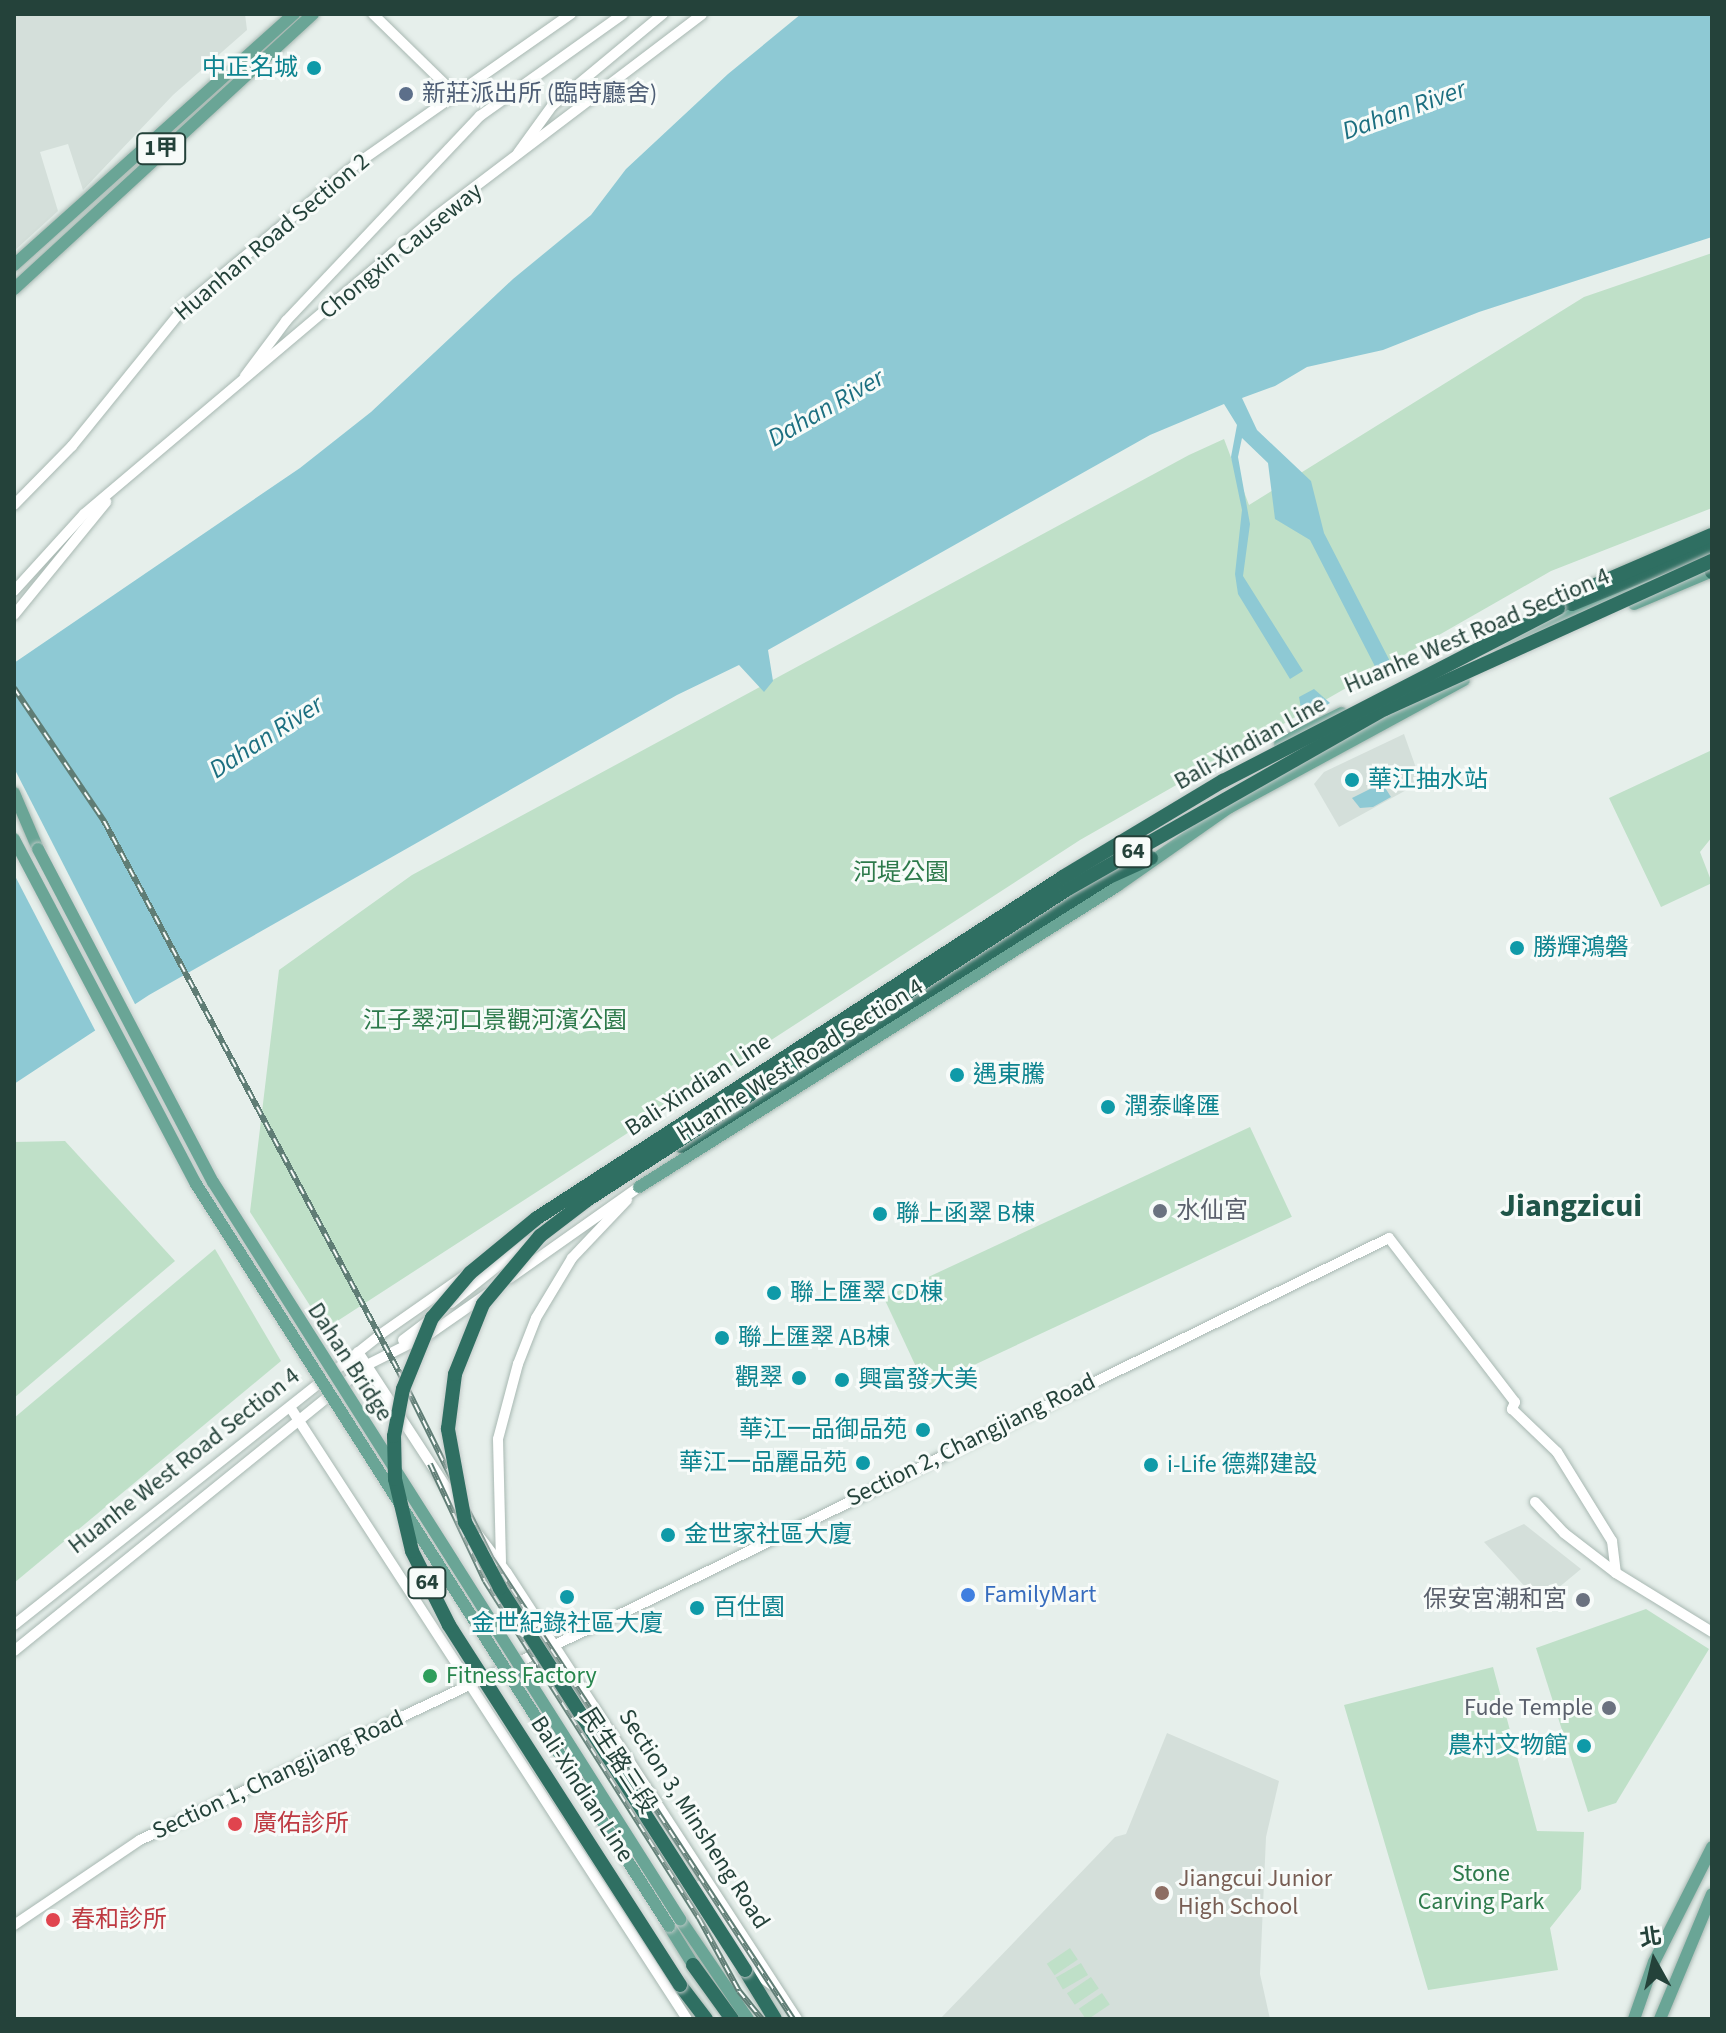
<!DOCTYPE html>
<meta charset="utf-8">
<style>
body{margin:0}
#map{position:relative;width:1726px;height:2033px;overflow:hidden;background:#e6efeb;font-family:"Source Sans 3","Noto Sans TC",sans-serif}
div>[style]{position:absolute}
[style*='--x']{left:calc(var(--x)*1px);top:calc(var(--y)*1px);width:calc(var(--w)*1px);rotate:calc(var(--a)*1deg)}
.built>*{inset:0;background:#d4dfda}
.green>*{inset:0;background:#bfe0c8;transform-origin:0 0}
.water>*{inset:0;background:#8ec9d4}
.pier>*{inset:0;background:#e6efeb}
.roads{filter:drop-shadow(0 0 2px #a8b8b2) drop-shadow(0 0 2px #a8b8b2)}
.minor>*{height:10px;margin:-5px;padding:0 5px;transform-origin:5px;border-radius:5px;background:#fff}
.major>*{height:12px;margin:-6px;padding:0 6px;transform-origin:6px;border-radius:6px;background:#6aa596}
.highway>*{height:14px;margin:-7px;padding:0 7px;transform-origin:7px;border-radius:7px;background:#2f6f62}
.rail>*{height:6px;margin-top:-3px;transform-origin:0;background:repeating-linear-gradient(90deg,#f7fbf9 0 9px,#5f7d75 0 18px);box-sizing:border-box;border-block:2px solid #5f7d75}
.bridges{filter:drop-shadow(0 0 2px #c2cac8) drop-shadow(0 0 2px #c2cac8)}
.major-bridge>*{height:12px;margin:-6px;padding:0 6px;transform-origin:6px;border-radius:6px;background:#6aa596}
.highway-bridge>*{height:14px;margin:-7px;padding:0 7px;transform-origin:7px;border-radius:7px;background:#2f6f62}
.dots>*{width:22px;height:22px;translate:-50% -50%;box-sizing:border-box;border:4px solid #f7fbf9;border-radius:50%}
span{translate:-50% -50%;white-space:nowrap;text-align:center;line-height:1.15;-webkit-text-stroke:6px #f7fbf9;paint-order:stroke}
.shield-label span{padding:2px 6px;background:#f7fbf9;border:2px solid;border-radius:6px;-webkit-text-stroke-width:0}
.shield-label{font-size:22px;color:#24423a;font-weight:700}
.culture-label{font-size:24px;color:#0d838f}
.right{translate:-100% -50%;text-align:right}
.left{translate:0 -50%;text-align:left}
.service-label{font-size:24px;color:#4e5e75}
.street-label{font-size:24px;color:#24423a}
.park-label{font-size:24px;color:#2d7a4b}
.worship-label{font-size:24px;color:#5b616d}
.shop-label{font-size:24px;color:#366cbe}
.leisure-label{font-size:24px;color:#27864d}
.health-label{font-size:24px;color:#be3a42}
.education-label{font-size:24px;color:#785e54}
.water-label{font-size:26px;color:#1c6f80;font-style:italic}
.district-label{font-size:32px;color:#1f5548;font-weight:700}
.frame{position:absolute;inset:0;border:16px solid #24423a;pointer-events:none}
.north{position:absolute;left:1614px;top:1921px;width:80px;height:80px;-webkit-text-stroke:6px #f7fbf9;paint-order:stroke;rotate:352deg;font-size:22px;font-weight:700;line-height:32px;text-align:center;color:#24423a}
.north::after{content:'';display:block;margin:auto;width:28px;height:36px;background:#24423a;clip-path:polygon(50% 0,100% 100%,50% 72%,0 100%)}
</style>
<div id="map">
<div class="built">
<i style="clip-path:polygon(14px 14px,245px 14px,247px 30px,173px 95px,83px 190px,68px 144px,40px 152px,58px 211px,14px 251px)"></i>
<i style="clip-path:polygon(1404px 734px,1421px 782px,1339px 827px,1314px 784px,1324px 772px)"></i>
<i style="clip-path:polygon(1524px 1524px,1581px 1569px,1540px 1603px,1484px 1542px)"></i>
<i style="clip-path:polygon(1167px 1733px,1279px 1781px,1266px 1837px,1260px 1974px,1270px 2019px,940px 2019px,1115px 1837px,1126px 1834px)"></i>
</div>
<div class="green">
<i style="clip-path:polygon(1712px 253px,1712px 508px,1551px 571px,1080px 840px,325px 1329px,250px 1212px,279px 970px,412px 875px,1189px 455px,1224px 439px,1249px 505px,1584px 297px)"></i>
<i style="clip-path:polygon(1712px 750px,1712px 837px,1700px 852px,1712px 883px,1661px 907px,1609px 798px)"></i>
<i style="left:1250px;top:1127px;width:99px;height:404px;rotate:65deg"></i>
<i style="clip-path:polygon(65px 1141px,175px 1261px,14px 1398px,14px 1142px)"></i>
<i style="clip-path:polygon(215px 1249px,281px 1361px,14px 1583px,14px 1418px)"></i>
<i style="clip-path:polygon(1646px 1609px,1709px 1649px,1616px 1803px,1588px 1812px,1536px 1648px)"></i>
<i style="clip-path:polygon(1493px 1667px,1537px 1831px,1584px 1832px,1581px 1889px,1550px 1928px,1558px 1970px,1428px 1990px,1344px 1705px)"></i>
<i style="left:1070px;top:1948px;width:14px;height:28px;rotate:56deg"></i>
<i style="left:1081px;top:1963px;width:14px;height:29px;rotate:60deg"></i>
<i style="left:1091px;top:1977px;width:14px;height:29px;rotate:56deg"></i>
<i style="left:1102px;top:1993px;width:14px;height:28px;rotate:56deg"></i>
</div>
<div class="water">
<i style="clip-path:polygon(801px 14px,1712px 14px,1712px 237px,1479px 312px,1383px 350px,1307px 367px,1275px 386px,1242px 398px,1257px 430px,1311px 481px,1324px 533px,1396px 673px,1382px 680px,1310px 540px,1275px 519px,1268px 463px,1242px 438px,1238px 457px,1250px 524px,1243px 576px,1303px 671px,1290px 679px,1238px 594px,1235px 574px,1242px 510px,1231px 457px,1237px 425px,1224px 404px,1150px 435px,768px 650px,773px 681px,764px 692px,739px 665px,677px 695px,149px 995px,14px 1084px,14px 663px,300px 468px,371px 412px,513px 279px,591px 215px,626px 169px,728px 74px)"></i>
<i style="clip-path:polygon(1314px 689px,1330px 703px,1303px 719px,1299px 697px)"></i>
<i style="clip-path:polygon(1382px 783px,1391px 797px,1373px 807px,1360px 808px,1352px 798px)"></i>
</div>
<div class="pier">
<i style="clip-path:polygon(14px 768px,137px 1008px,97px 1034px,14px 874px)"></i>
</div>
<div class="roads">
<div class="minor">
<i style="--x:373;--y:14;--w:116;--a:44.3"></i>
<i style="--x:518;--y:153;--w:58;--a:-54.1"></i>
<i style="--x:552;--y:106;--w:144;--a:-39.7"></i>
<i style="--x:245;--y:376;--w:69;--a:-53.3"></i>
<i style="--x:286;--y:321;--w:282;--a:-46.6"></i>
<i style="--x:480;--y:116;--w:176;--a:-35.5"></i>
<i style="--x:14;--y:505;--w:83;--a:-45.5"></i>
<i style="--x:72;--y:446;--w:181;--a:-51"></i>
<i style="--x:186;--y:305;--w:219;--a:-39.6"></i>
<i style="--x:355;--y:165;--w:264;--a:-35"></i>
<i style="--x:14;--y:591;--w:104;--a:-47.7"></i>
<i style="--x:84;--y:514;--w:460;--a:-40.2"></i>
<i style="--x:435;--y:217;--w:335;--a:-37.2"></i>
<i style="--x:14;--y:615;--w:146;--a:-50.8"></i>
<i style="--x:510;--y:1278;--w:158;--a:-35.2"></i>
<i style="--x:451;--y:1303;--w:100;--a:-38.5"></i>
<i style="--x:403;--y:1340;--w:36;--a:-37"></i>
<i style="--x:358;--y:1352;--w:185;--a:56.9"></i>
<i style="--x:290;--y:1407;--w:729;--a:57.03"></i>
<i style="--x:1535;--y:1502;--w:42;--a:46.9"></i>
<i style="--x:1564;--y:1533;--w:66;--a:37.6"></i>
<i style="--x:1616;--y:1573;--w:113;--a:31.6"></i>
<i style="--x:470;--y:1524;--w:61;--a:52.9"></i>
<i style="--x:507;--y:1573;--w:532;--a:56.97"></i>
<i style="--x:501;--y:1562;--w:123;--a:-91.4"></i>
<i style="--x:498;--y:1439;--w:78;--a:-75.1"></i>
<i style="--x:518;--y:1364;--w:49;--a:-68.6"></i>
<i style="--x:536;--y:1318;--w:70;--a:-59"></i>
<i style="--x:572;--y:1258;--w:80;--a:-46.5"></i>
<i style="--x:14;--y:1625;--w:468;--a:-38.4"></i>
<i style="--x:381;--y:1334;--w:101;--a:-34.9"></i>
<i style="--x:14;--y:1651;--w:454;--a:-39"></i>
<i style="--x:367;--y:1365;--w:72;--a:-26.6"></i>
<i style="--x:431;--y:1333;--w:68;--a:-34.9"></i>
<i style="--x:699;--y:1886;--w:105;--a:56.6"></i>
<i style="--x:757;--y:1974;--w:19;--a:36"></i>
<i style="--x:14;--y:1925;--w:152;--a:-34"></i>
<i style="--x:140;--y:1840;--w:540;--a:-25.19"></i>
<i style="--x:629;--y:1610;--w:846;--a:-26.08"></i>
<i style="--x:1389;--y:1238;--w:207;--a:52.5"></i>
<i style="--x:1515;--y:1402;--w:8;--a:113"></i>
<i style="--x:1512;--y:1409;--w:62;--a:43.7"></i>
<i style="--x:1557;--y:1452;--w:105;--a:58.3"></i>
<i style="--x:1612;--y:1541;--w:32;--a:83"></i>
</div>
<div class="major">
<i style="--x:14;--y:265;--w:376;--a:-41.9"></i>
<i style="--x:14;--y:289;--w:406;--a:-42.6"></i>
<i style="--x:1634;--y:604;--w:85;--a:-22.9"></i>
<i style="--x:1499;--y:646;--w:206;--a:-23.5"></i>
<i style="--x:1280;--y:744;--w:69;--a:-26.6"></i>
<i style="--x:14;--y:793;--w:61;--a:66.8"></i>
<i style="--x:639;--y:1187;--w:565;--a:-32.2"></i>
<i style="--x:1117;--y:886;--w:138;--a:-35"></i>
<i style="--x:1230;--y:807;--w:266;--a:-28.5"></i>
<i style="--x:680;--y:1919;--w:121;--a:55.8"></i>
<i style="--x:669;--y:1926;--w:53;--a:58.1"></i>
<i style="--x:1634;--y:2019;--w:60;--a:-70.7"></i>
<i style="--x:1654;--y:1962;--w:129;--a:-63.2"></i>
<i style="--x:1660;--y:2019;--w:135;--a:-67.4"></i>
</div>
<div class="highway">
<i style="--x:1712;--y:572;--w:1;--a:-90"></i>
<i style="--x:1572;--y:604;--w:151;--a:-22.2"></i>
<i style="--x:1558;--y:608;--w:32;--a:-35"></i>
<i style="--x:1584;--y:590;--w:139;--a:-23.3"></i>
<i style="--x:681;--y:1146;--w:506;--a:-32.15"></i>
<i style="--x:1109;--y:877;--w:46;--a:-24.3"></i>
<i style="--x:693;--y:1965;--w:67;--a:54.2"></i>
<i style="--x:745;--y:1970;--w:57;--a:58.5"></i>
<i style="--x:680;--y:1985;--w:43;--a:52.6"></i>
</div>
</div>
<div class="rail">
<i style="--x:14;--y:688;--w:161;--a:55.9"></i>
<i style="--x:104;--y:821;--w:625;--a:61.84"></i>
<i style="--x:399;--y:1372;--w:209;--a:63.6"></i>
<i style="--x:492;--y:1559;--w:550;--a:56.8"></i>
<i style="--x:430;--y:1464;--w:129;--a:64.8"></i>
<i style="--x:485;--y:1581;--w:399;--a:57.6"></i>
<i style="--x:699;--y:1918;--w:83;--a:61.3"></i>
<i style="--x:739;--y:1991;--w:36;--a:51"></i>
</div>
<div class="bridges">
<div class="major-bridge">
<i style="--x:14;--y:839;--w:390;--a:62.2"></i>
<i style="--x:196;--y:1184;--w:880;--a:57.48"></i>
<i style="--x:38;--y:849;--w:376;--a:62.3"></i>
<i style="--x:213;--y:1182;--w:873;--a:57.64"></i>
</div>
<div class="highway-bridge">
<i style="--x:745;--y:1970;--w:454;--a:-122.7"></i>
<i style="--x:500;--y:1588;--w:75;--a:-117.9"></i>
<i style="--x:465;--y:1522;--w:95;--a:-100.4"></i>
<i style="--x:448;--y:1429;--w:55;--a:-82.7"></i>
<i style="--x:455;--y:1374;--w:75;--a:-68.2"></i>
<i style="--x:483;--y:1304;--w:89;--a:-50"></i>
<i style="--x:540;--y:1236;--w:59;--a:-37.5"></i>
<i style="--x:587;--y:1200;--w:571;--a:-32.91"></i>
<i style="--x:1066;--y:890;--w:367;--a:-29.6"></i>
<i style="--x:1385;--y:709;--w:359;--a:-24.4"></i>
<i style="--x:680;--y:1985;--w:428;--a:-122.7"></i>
<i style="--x:449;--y:1625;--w:83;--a:-116.6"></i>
<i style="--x:412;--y:1551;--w:74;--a:-103.3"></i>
<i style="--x:395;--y:1479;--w:43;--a:-91.3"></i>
<i style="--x:394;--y:1436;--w:48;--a:-79.2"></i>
<i style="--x:403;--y:1389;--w:77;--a:-67.8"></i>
<i style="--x:432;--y:1318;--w:59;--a:-49.8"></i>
<i style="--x:470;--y:1273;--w:87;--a:-39.4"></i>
<i style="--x:537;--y:1218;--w:627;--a:-32.95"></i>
<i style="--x:1063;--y:877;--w:187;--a:-31"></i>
<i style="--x:1223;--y:781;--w:377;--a:-27.3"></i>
</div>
</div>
<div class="dots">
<i style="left:314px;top:68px;background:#0f9aa8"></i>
<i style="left:406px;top:94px;background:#5c6f8a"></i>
<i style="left:1352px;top:780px;background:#0f9aa8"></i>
<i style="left:1517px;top:948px;background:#0f9aa8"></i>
<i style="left:957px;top:1075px;background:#0f9aa8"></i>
<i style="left:1108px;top:1107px;background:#0f9aa8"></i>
<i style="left:1160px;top:1211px;background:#6b7280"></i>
<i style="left:880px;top:1214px;background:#0f9aa8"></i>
<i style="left:774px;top:1293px;background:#0f9aa8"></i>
<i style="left:722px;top:1338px;background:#0f9aa8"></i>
<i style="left:799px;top:1378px;background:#0f9aa8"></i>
<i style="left:842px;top:1380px;background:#0f9aa8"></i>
<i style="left:923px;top:1430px;background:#0f9aa8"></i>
<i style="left:863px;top:1463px;background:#0f9aa8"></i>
<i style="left:1151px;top:1465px;background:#0f9aa8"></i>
<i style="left:668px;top:1535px;background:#0f9aa8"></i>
<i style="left:968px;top:1595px;background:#3f7fe0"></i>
<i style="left:567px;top:1597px;background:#0f9aa8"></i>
<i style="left:1583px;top:1600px;background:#6b7280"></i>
<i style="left:697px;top:1608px;background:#0f9aa8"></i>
<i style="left:430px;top:1676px;background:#2e9e5b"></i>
<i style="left:1609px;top:1708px;background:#6b7280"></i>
<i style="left:1584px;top:1746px;background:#0f9aa8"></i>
<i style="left:235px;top:1824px;background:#e0444e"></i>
<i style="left:1162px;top:1893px;background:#8d6e63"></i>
<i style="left:53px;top:1920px;background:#e0444e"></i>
</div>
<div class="shield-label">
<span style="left:161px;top:149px">1甲</span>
<span style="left:1133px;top:852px">64</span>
<span style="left:427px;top:1583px">64</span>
</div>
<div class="culture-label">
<span class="right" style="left:298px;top:68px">中正名城</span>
<span class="left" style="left:1368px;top:780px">華江抽水站</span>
<span class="left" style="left:1533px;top:948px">勝輝鴻磐</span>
<span class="left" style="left:973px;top:1075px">遇東騰</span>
<span class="left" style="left:1124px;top:1107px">潤泰峰匯</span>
<span class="left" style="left:896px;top:1214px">聯上函翠 B棟</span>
<span class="left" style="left:790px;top:1293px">聯上匯翠 CD棟</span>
<span class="left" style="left:738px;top:1338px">聯上匯翠 AB棟</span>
<span class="right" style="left:783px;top:1378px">觀翠</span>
<span class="left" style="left:858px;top:1380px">興富發大美</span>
<span class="right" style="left:907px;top:1430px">華江一品御品苑</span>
<span class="right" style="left:847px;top:1463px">華江一品麗品苑</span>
<span class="left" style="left:1167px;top:1465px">i-Life 德鄰建設</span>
<span class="left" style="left:684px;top:1535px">金世家社區大廈</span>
<span class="left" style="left:713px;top:1608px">百仕園</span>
<span style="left:567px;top:1624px">金世紀錄社區大廈</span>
<span class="right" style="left:1568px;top:1746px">農村文物館</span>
</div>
<div class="service-label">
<span class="left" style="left:422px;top:94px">新莊派出所 (臨時廳舍)</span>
</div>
<div class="street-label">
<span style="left:272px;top:237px;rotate:-40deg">Huanhan Road Section 2</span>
<span style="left:401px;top:251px;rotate:-39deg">Chongxin Causeway</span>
<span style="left:1477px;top:631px;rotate:-23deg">Huanhe West Road Section 4</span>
<span style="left:1250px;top:743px;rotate:-29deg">Bali-Xindian Line</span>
<span style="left:800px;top:1060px;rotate:-32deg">Huanhe West Road Section 4</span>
<span style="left:698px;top:1085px;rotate:-33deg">Bali-Xindian Line</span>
<span style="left:350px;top:1362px;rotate:57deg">Dahan Bridge</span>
<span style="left:971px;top:1440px;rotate:-26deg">Section 2, Changjiang Road</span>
<span style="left:184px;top:1461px;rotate:-38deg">Huanhe West Road Section 4</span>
<span style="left:618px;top:1761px;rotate:57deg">民生路三段</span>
<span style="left:278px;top:1775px;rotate:-25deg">Section 1, Changjiang Road</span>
<span style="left:582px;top:1789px;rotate:57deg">Bali-Xindian Line</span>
<span style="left:694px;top:1819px;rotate:57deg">Section 3, Minsheng Road</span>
</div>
<div class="park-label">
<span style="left:901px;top:873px">河堤公園</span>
<span style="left:495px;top:1021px">江子翠河口景觀河濱公園</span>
<span style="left:1481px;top:1888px">Stone<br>Carving Park</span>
</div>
<div class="worship-label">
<span class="left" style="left:1176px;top:1211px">水仙宮</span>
<span class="right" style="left:1567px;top:1600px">保安宮潮和宮</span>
<span class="right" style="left:1593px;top:1708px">Fude Temple</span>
</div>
<div class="shop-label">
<span class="left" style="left:984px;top:1595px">FamilyMart</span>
</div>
<div class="leisure-label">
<span class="left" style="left:446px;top:1676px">Fitness Factory</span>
</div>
<div class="health-label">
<span class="left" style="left:253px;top:1824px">廣佑診所</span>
<span class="left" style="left:71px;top:1920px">春和診所</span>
</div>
<div class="education-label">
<span class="left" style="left:1178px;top:1893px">Jiangcui Junior<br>High School</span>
</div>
<div class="water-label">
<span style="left:1404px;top:110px;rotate:-20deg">Dahan River</span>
<span style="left:826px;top:408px;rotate:-30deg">Dahan River</span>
<span style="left:266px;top:737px;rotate:-33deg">Dahan River</span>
</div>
<div class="district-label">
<span style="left:1571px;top:1206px">Jiangzicui</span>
</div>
<div class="frame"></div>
<div class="north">北</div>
</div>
